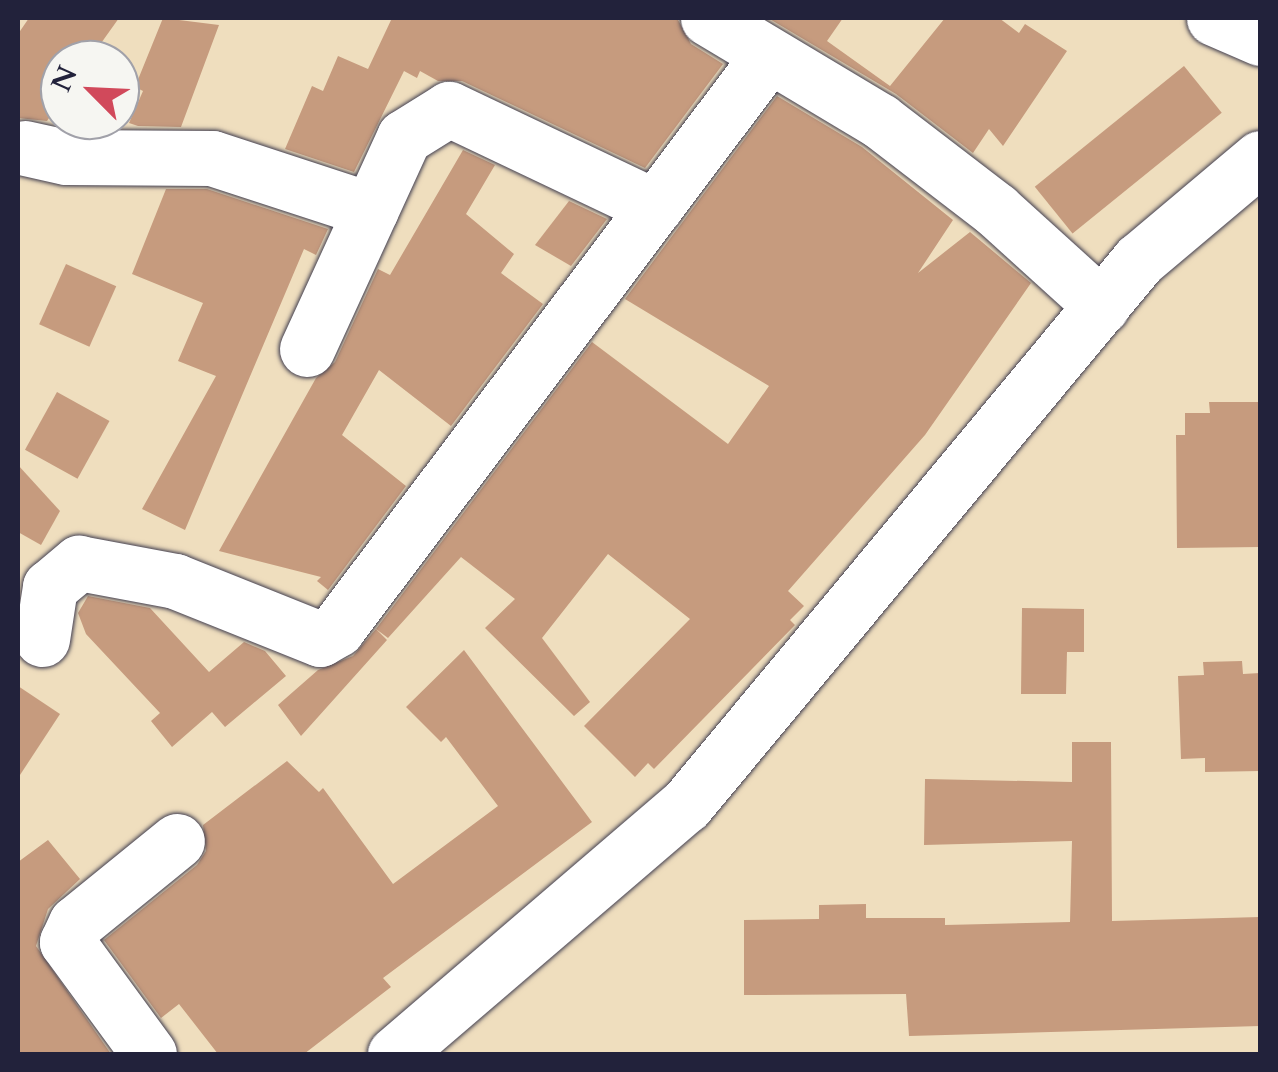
<!DOCTYPE html>
<style>
body{margin:0}
#map{position:relative;width:1278px;height:1072px;overflow:hidden;background:#efdebe;font-family:Cardo,serif}
div>[style]{position:absolute}
[style*='--x']{left:calc(var(--x)*1px);top:calc(var(--y)*1px);width:calc(var(--w)*1px);rotate:calc(var(--a)*1deg)}
.building>*{inset:0;background:#c69b7e;transform-origin:0 0}
.roads{filter:drop-shadow(0 0 2px #413e4f) drop-shadow(0 0 2px #413e4f)}
.minor>*{height:55px;margin:-27.5px;padding:0 27.5px;transform-origin:27.5px;border-radius:27.5px;background:#fff}
span{translate:-50% -50%;white-space:nowrap;text-align:center;line-height:1.15;-webkit-text-stroke:8px #f6f6f2;paint-order:stroke}
.frame{position:absolute;inset:0;border:20px solid #22223b;pointer-events:none}
.north{position:absolute;left:40px;top:40px;width:100px;height:100px;box-sizing:border-box;background:#f6f6f2;border:2px solid #a1a1a9;border-radius:50%;rotate:294deg;font-size:28px;font-weight:700;line-height:40px;text-align:center;color:#22223b}
.north::after{content:'';display:block;margin:auto;width:35px;height:45px;background:#d1495b;clip-path:polygon(50% 0,100% 100%,50% 72%,0 100%)}
</style>
<div id="map">
<div class="building">
<i style="clip-path:polygon(29px 18px,119px 18px,89px 60px,60px 60px,60px 102px,47px 121px,18px 118px,18px 34px)"></i>
<i style="clip-path:polygon(163px 18px,219px 25px,181px 127px,138px 126px,129px 123px,143px 91px,135px 87px)"></i>
<i style="clip-path:polygon(392px 18px,677px 18px,691px 44px,723px 64px,645px 168px,462px 81px,438px 81px,420px 71px,417px 78px,404px 71px,354px 172px,285px 149px,312px 86px,323px 91px,338px 56px,368px 69px)"></i>
<i style="clip-path:polygon(768px 18px,843px 18px,827px 41px,890px 86px,945px 18px,999px 18px,1019px 33px,1025px 24px,1067px 51px,1003px 146px,989px 129px,973px 153px,896px 94px)"></i>
<i style="left:1184px;top:66px;width:60px;height:192px;rotate:51deg"></i>
<i style="clip-path:polygon(777px 96px,862px 147px,953px 220px,918px 273px,970px 232px,1031px 283px,925px 435px,788px 591px,804px 606px,790px 620px,795px 625px,654px 769px,648px 763px,635px 777px,584px 726px,690px 619px,608px 554px,542px 638px,590px 702px,574px 716px,485px 628px,515px 599px,461px 557px,388px 638px,376px 629px,592px 342px,728px 444px,769px 386px,625px 299px)"></i>
<i style="clip-path:polygon(463px 150px,495px 165px,466px 214px,514px 254px,501px 273px,543px 304px,451px 426px,379px 370px,342px 435px,406px 486px,328px 590px,317px 581px,321px 577px,219px 551px,316px 378px,335px 362px,378px 269px,390px 275px)"></i>
<i style="clip-path:polygon(166px 189px,207px 189px,328px 229px,316px 255px,304px 249px,185px 530px,142px 509px,216px 376px,178px 361px,203px 303px,132px 274px)"></i>
<i style="clip-path:polygon(569px 201px,607px 219px,571px 266px,535px 245px)"></i>
<i style="left:66px;top:264px;width:55px;height:66px;rotate:24deg"></i>
<i style="left:57px;top:392px;width:60px;height:66px;rotate:29deg"></i>
<i style="clip-path:polygon(1209px 402px,1260px 402px,1260px 547px,1177px 548px,1176px 435px,1185px 435px,1185px 413px,1210px 413px)"></i>
<i style="clip-path:polygon(18px 465px,60px 511px,41px 545px,18px 532px)"></i>
<i style="clip-path:polygon(88px 596px,150px 608px,209px 672px,244px 642px,265px 651px,286px 676px,225px 727px,212px 712px,172px 747px,151px 721px,160px 713px,86px 634px,78px 613px)"></i>
<i style="clip-path:polygon(1022px 608px,1084px 609px,1084px 652px,1067px 652px,1066px 694px,1021px 694px)"></i>
<i style="clip-path:polygon(376px 629px,387px 640px,301px 736px,278px 705px,318px 670px,353px 656px)"></i>
<i style="clip-path:polygon(464px 650px,592px 822px,383px 978px,391px 987px,304px 1054px,218px 1054px,179px 1004px,161px 1018px,104px 940px,197px 865px,206px 851px,203px 825px,287px 761px,319px 792px,323px 788px,393px 884px,498px 806px,446px 737px,441px 742px,406px 707px)"></i>
<i style="clip-path:polygon(1242px 661px,1243px 674px,1260px 673px,1260px 771px,1205px 772px,1205px 758px,1181px 759px,1178px 676px,1204px 675px,1203px 662px)"></i>
<i style="clip-path:polygon(18px 686px,60px 714px,18px 778px)"></i>
<i style="clip-path:polygon(1072px 742px,1111px 742px,1112px 921px,1260px 917px,1260px 1026px,909px 1036px,906px 994px,744px 995px,744px 920px,819px 919px,819px 905px,866px 904px,866px 918px,945px 918px,945px 925px,1070px 922px,1072px 841px,924px 845px,925px 779px,1072px 782px)"></i>
<i style="clip-path:polygon(48px 840px,80px 879px,48px 909px,36px 946px,111px 1054px,18px 1054px,18px 862px)"></i>
</div>
<div class="roads">
<div class="minor">
<i style="--x:708;--y:18;--w:200;--a:30.9"></i>
<i style="--x:880;--y:121;--w:146;--a:37.5"></i>
<i style="--x:996;--y:210;--w:143;--a:42.2"></i>
<i style="--x:1214;--y:18;--w:50;--a:23.5"></i>
<i style="--x:25;--y:148;--w:42;--a:12.4"></i>
<i style="--x:66;--y:157;--w:146;--a:0.4"></i>
<i style="--x:212;--y:158;--w:167;--a:18.1"></i>
<i style="--x:307;--y:349;--w:233;--a:-65.4"></i>
<i style="--x:404;--y:137;--w:53;--a:-31.9"></i>
<i style="--x:449;--y:109;--w:228;--a:25.4"></i>
<i style="--x:42;--y:639;--w:53;--a:-81.3"></i>
<i style="--x:50;--y:587;--w:38;--a:-40"></i>
<i style="--x:79;--y:563;--w:98;--a:10.6"></i>
<i style="--x:175;--y:581;--w:156;--a:21.8"></i>
<i style="--x:320;--y:639;--w:20;--a:-30"></i>
<i style="--x:337;--y:629;--w:718;--a:-53.03"></i>
<i style="--x:149;--y:1054;--w:139;--a:-126.2"></i>
<i style="--x:67;--y:942;--w:21;--a:-65"></i>
<i style="--x:76;--y:923;--w:130;--a:-39.1"></i>
<i style="--x:395;--y:1054;--w:383;--a:-40.6"></i>
<i style="--x:686;--y:805;--w:709;--a:-50.27"></i>
<i style="--x:1139;--y:260;--w:158;--a:-40.1"></i>
</div>
</div>
<div class="frame"></div>
<div class="north">N</div>
</div>
